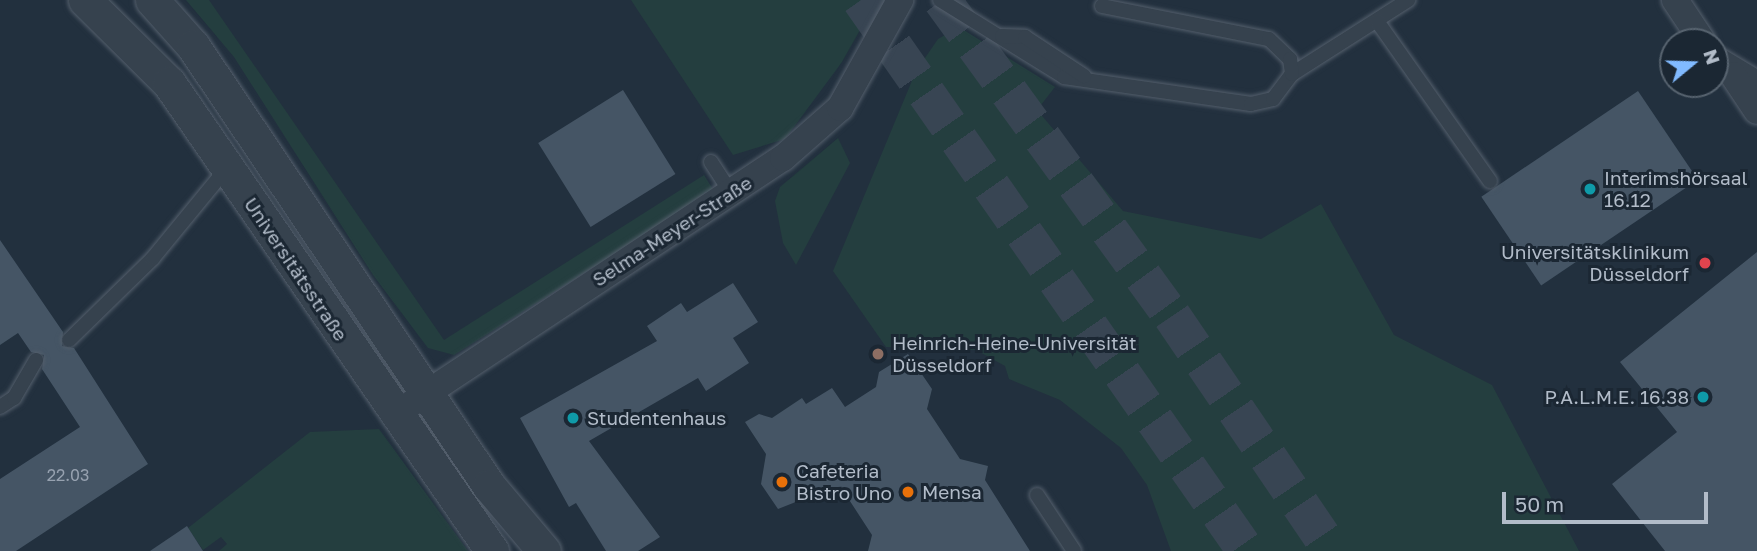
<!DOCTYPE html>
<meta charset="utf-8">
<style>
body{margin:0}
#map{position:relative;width:1757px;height:551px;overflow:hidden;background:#22303e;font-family:"Golos Text",sans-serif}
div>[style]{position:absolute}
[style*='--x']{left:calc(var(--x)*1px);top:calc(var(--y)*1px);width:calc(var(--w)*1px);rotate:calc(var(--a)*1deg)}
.green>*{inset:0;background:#243e3f}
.building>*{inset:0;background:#455565;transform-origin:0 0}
.motorway-tunnel>*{height:38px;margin-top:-19px;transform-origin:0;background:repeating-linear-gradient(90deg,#384553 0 38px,transparent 0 57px)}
.roads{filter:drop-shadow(0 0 2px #545f6c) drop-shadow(0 0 2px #545f6c)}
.service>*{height:14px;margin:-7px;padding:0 7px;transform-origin:7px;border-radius:7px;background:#36424e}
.minor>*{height:26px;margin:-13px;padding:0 13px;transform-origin:13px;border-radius:13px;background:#36424e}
.tertiary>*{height:33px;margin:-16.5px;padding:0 16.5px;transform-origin:16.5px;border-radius:16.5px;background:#36424e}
.dots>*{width:19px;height:19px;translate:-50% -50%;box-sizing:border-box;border:4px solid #1b2733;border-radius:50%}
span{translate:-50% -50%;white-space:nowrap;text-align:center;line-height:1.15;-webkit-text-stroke:6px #1b2733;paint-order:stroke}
.number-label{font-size:16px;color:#97a2b0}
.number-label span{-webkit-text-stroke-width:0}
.poi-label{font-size:19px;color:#b2bcc9}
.left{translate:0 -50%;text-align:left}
.right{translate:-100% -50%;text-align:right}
.street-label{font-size:19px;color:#b2bcc9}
.north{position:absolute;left:1659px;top:28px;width:70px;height:70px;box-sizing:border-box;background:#1b2733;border:2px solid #57636f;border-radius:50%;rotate:71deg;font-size:19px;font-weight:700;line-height:28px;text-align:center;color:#b2bcc9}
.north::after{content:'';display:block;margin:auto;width:24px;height:32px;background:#81baff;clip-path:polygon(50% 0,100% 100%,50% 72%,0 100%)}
.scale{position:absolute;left:1502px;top:492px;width:206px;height:32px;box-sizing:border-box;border:4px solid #b2bcc9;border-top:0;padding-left:9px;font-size:21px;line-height:24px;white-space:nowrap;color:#b2bcc9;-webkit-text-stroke:5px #1b2733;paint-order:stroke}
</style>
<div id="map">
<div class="green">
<i style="clip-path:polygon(186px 0,209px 0,444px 340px,704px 175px,714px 191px,454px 355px,428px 348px,373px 275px,234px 57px)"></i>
<i style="clip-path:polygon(631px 0,877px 0,842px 62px,785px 139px,733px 155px)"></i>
<i style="clip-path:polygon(959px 27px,1055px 87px,1037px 110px,1123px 211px,1261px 239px,1321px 204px,1394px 335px,1492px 385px,1579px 551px,1171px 551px,1147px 485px,1121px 448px,1060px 400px,1009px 379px,1005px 366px,976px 350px,886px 347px,833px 271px,916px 71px,938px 39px)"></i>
<i style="clip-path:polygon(838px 138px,850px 163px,796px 265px,783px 243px,775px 201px,780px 187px)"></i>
<i style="clip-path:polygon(379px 429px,468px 551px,219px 551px,227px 544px,221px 537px,203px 550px,188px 528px,310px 432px)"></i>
</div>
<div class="building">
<i style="left:623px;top:90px;width:99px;height:100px;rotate:58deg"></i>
<i style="left:1638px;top:91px;width:107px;height:189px;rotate:56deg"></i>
<i style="clip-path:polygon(0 240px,63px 332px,62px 346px,74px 348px,148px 464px,16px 551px,0 551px,0 479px,80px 427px,42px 369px,44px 355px,31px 352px,18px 333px,0 345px)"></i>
<i style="clip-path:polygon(1757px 252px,1757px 551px,1665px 551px,1612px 484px,1677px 432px,1620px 362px)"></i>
<i style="clip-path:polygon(733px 283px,758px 322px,733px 338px,749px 363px,706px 391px,698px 378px,589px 441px,660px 537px,638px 551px,606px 551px,576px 503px,569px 507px,520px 418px,657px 341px,647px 326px,681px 303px,687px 312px)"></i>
<i style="clip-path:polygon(908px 354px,932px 389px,927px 409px,960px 459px,988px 466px,985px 480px,1030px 551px,868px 551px,872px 535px,846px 495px,826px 490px,778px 509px,761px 484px,766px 454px,745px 422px,759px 414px,772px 418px,802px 398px,806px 404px,832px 388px,845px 407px,876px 387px,879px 372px)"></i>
<i style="clip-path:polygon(187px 526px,203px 551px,150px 551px)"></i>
</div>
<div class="motorway-tunnel">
<i style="--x:861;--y:0;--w:672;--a:55.06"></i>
<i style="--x:942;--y:0;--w:391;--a:54"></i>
<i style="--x:1172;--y:316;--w:284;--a:55.8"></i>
</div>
<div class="roads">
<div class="service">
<i style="--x:940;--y:0;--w:146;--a:31.8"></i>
<i style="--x:1064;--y:77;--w:189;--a:8.2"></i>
<i style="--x:1251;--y:104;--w:23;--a:-13"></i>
<i style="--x:1273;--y:99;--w:31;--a:-53"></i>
<i style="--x:1292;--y:74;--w:138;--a:-32.5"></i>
<i style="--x:1102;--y:6;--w:170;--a:11.2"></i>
<i style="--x:1269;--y:39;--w:29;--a:44"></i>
<i style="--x:1290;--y:59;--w:15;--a:82"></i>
<i style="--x:1377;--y:21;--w:196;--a:54.8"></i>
<i style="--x:1002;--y:36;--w:23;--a:2"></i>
<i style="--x:1025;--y:37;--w:71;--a:33.5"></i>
<i style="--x:711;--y:162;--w:37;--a:57"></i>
<i style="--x:69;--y:340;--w:117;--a:-44.3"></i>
<i style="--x:153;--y:258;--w:117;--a:-50.6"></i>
<i style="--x:0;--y:407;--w:17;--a:-33"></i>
<i style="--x:14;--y:398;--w:44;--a:-59.9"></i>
<i style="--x:1037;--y:495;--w:67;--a:56.5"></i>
</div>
<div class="minor">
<i style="--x:1675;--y:0;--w:50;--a:56.3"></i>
<i style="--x:1715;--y:59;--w:49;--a:30.8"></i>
<i style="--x:1733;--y:75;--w:43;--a:56.3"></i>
<i style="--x:394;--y:415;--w:466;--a:-33.5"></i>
<i style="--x:783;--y:158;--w:76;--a:-41.3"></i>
<i style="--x:840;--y:108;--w:124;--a:-60.9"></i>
</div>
<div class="tertiary">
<i style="--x:85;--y:0;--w:118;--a:44.7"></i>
<i style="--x:169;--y:83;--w:569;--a:55.39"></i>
<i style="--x:152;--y:0;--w:62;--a:48.3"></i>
<i style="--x:193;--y:46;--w:530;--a:56.07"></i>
<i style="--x:489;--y:486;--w:85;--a:49.8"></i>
</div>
</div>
<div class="dots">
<i style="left:1590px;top:189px;background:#0f9aa8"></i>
<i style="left:1705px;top:263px;background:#e0444e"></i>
<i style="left:878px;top:354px;background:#8d6e63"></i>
<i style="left:1703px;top:397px;background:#0f9aa8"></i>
<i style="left:573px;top:418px;background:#0f9aa8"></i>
<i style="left:782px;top:482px;background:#e8710a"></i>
<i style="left:908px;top:492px;background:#e8710a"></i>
</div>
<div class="number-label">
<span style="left:68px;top:475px">22.03</span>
</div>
<div class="poi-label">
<span class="left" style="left:1604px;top:189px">Interimshörsaal<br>16.12</span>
<span class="right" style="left:1689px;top:263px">Universitätsklinikum<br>Düsseldorf</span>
<span class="left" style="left:892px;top:354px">Heinrich-Heine-Universität<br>Düsseldorf</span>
<span class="right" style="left:1689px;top:397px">P.A.L.M.E. 16.38</span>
<span class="left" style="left:587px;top:418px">Studentenhaus</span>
<span class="left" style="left:796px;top:482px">Cafeteria<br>Bistro Uno</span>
<span class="left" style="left:922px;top:492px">Mensa</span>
</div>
<div class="street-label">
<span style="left:672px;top:231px;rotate:-33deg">Selma-Meyer-Straße</span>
<span style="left:296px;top:269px;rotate:56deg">Universitätsstraße</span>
</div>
<div class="north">N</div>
<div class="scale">50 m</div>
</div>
